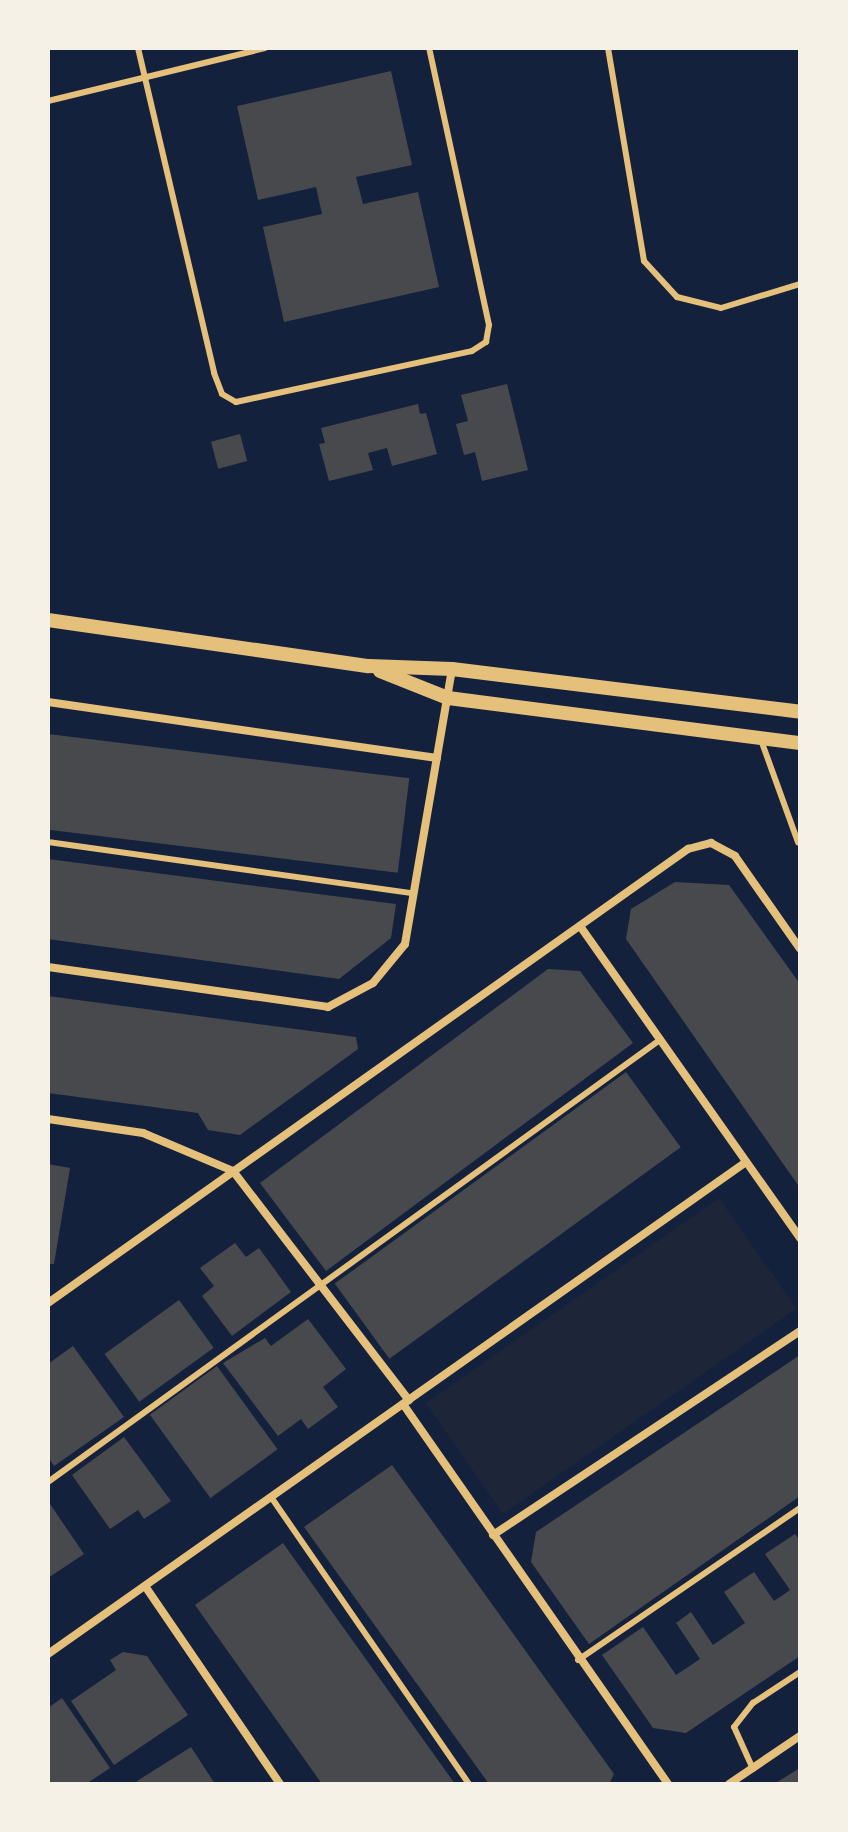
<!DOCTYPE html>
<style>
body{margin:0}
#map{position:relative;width:848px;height:1832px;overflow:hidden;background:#14213d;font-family:Barlow,sans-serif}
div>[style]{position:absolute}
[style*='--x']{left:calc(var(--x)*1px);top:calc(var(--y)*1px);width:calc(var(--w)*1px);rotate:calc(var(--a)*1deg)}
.green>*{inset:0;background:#1d2539;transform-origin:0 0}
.building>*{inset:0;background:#48494c;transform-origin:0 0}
.service>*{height:6px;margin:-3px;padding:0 3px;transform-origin:3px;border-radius:3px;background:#e5c07b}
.minor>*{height:8px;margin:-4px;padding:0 4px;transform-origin:4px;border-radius:4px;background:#e5c07b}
.tertiary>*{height:14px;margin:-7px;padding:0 7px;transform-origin:7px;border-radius:7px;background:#e5c07b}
span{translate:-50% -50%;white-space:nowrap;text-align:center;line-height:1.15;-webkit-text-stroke:6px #f6f1e7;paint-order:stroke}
.frame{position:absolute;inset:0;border:50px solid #f6f1e7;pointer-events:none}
</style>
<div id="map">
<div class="green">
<i style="left:719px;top:1198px;width:135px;height:358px;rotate:55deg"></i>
</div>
<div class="building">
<i style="clip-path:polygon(391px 71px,412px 165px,356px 177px,363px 204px,418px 192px,439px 287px,284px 322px,263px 227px,322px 214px,316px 187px,258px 200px,237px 106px)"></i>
<i style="clip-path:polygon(507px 384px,528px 470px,482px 481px,475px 452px,464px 455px,456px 424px,468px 421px,461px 395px)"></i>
<i style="clip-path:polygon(418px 404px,420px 414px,426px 413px,437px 454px,392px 466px,387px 448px,368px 453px,373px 470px,329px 481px,319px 444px,325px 443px,321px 428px)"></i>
<i style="left:240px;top:434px;width:28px;height:30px;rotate:75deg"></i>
<i style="left:48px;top:734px;width:364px;height:95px;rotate:7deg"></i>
<i style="clip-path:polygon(48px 859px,396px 904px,391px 938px,339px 979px,48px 939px)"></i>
<i style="clip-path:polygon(675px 882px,729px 885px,800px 984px,800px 1188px,626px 939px,631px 909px)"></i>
<i style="clip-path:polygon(548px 969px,580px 971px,633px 1043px,326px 1271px,260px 1183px)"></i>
<i style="clip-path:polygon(48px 996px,356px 1037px,358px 1049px,240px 1135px,208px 1130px,198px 1113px,48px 1093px)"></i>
<i style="left:626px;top:1072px;width:93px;height:360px;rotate:54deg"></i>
<i style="clip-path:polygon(48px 1164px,70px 1168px,54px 1264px,48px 1264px)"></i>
<i style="clip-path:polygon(235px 1243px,246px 1257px,259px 1248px,291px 1292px,232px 1336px,202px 1296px,214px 1286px,200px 1268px)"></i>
<i style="left:179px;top:1300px;width:59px;height:92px;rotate:54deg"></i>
<i style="clip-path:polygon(308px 1319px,346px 1369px,323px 1387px,338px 1407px,308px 1429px,301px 1419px,278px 1436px,223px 1363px,265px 1338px,271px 1346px)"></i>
<i style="clip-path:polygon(73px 1346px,124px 1417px,54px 1466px,48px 1457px,48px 1364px)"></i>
<i style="clip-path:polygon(800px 1355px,800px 1496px,589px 1644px,531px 1562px,536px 1532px)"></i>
<i style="left:217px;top:1366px;width:103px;height:83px;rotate:54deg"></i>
<i style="clip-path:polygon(124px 1437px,171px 1501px,144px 1519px,138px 1510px,110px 1529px,72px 1475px)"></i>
<i style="clip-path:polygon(392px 1465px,614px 1774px,609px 1784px,489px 1784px,304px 1527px)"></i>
<i style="clip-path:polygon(48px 1501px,84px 1554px,48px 1578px)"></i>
<i style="clip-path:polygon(795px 1534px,800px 1541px,800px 1656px,686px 1733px,653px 1728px,602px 1655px,643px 1627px,676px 1675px,700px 1659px,676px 1623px,691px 1612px,713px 1645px,745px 1623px,724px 1592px,754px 1572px,774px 1601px,790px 1590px,765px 1554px)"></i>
<i style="clip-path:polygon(283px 1543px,455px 1784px,322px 1784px,195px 1605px)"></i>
<i style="clip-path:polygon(123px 1652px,147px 1656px,188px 1715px,114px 1765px,71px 1701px,116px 1670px,110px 1660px)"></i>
<i style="clip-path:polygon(62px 1698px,110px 1768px,86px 1784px,48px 1784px,48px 1708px)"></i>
<i style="clip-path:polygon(191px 1747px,215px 1784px,139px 1784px,137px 1781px)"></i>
<i style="clip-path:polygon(800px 1768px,800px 1784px,774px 1784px)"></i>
</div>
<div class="service">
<i style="--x:138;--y:48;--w:334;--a:76.8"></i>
<i style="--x:214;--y:373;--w:22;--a:69"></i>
<i style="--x:222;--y:394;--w:16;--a:30"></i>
<i style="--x:236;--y:402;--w:241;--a:-12.2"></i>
<i style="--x:472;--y:351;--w:17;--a:-33"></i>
<i style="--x:486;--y:342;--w:17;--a:-80"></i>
<i style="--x:489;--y:325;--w:283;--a:-102.2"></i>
<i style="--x:608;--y:48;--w:216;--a:80.4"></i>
<i style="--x:644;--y:261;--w:49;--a:47.5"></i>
<i style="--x:677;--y:297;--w:45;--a:14"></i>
<i style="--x:721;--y:308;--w:83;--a:-16.9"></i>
<i style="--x:48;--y:101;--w:223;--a:-13.7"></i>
<i style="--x:761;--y:740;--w:109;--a:70.1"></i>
<i style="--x:48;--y:842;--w:369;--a:8"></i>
<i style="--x:48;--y:1482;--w:756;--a:-35.85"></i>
<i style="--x:271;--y:1497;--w:349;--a:55.4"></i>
<i style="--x:578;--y:1660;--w:269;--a:-34.4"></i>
<i style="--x:753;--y:1769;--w:46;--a:-114.3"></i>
<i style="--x:734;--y:1727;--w:31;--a:-52"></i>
<i style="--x:753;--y:1703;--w:56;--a:-33.4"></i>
</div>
<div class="minor">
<i style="--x:48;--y:702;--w:393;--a:8.2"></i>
<i style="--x:580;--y:926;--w:382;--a:54.8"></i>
<i style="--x:48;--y:967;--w:283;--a:8.1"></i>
<i style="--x:328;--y:1007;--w:51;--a:-28.1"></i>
<i style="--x:373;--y:983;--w:50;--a:-50.6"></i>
<i style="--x:405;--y:944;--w:279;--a:-80.3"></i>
<i style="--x:48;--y:1119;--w:96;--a:8.4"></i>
<i style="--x:143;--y:1133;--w:98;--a:22.9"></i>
<i style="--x:233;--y:1171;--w:289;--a:52.5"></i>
<i style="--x:48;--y:1303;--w:785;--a:-35.35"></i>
<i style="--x:688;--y:849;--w:24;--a:-15"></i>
<i style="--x:711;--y:843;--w:27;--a:28"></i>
<i style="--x:735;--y:856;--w:113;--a:55"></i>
<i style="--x:403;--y:1404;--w:463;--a:55.1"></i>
<i style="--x:493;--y:1535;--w:369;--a:-33.6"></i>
<i style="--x:145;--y:1586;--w:240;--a:55.7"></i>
<i style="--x:48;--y:1654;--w:854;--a:-35.18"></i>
<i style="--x:729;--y:1784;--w:86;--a:-34.1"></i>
</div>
<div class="tertiary">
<i style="--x:48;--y:620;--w:324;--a:8.2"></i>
<i style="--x:369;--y:666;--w:83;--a:2.1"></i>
<i style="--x:452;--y:669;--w:351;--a:7"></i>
<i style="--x:380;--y:671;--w:73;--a:21.7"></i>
<i style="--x:448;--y:698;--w:355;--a:7.3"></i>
</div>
<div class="frame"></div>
</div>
